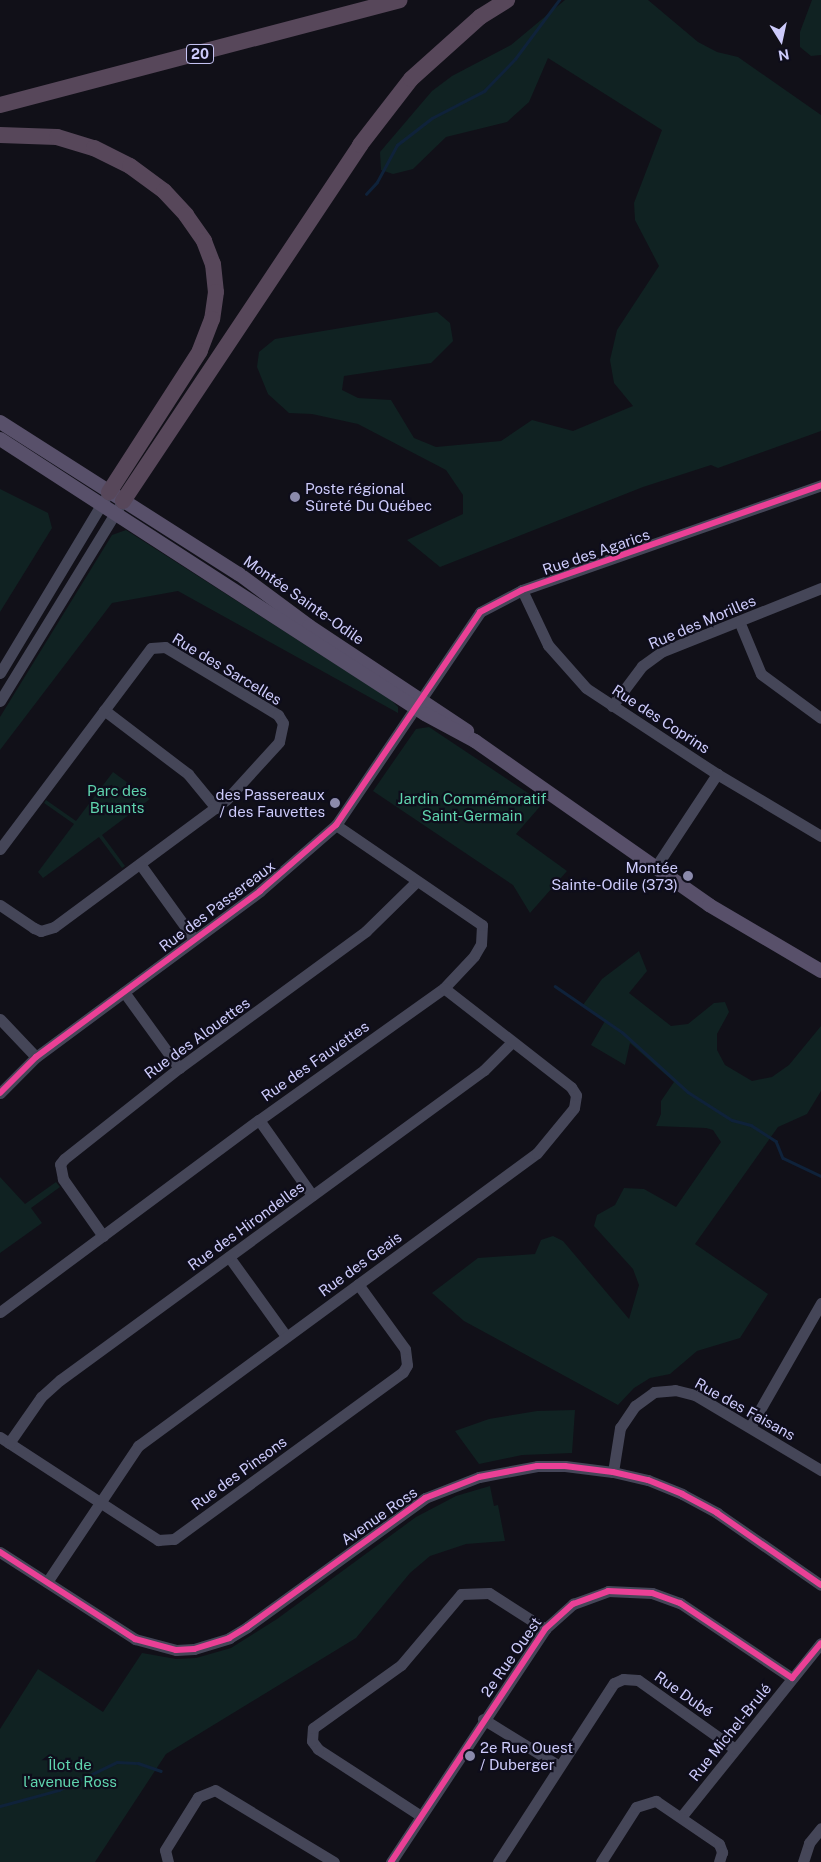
<!DOCTYPE html>
<meta charset="utf-8">
<style>
body{margin:0}
#map{position:relative;width:821px;height:1862px;overflow:hidden;background:#111018;font-family:"Public Sans",sans-serif}
div>[style]{position:absolute}
[style*='--x']{left:calc(var(--x)*1px);top:calc(var(--y)*1px);width:calc(var(--w)*1px);rotate:calc(var(--a)*1deg)}
.green>*{inset:0;background:#102222}
.stream>*{height:2.5px;margin:-1.25px;padding:0 1.25px;transform-origin:1.25px;border-radius:1.25px;background:#0f223a}
.minor>*{height:11px;margin:-5.5px;padding:0 5.5px;transform-origin:5.5px;border-radius:5.5px;background:#454658}
.major>*{height:14px;margin:-7px;padding:0 7px;transform-origin:7px;border-radius:7px;background:#58506a}
.highway>*{height:16px;margin:-8px;padding:0 8px;transform-origin:8px;border-radius:8px;background:#57475a}
.cycleway>*{height:6px;margin:-3px;padding:0 3px;transform-origin:3px;border-radius:3px;background:#ea4096}
.dots>*{width:14px;height:14px;translate:-50% -50%;box-sizing:border-box;border:2px solid #0e0d1b;border-radius:50%}
span{translate:-50% -50%;white-space:nowrap;text-align:center;line-height:1.15;-webkit-text-stroke:4.5px #0e0d1b;paint-order:stroke}
.shield-label span{padding:1px 4px;background:#0e0d1b;border:1px solid;border-radius:4px;-webkit-text-stroke-width:0}
.shield-label{font-size:14px;color:#cdcbfb;font-weight:700}
.poi-label{font-size:15px;color:#cdcbfb}
.left{translate:0 -50%;text-align:left}
.right{translate:-100% -50%;text-align:right}
.street-label{font-size:15px;color:#cdcbfb}
.park-label{font-size:15px;color:#5fd4ae}
.north{position:absolute;left:756px;top:15px;width:50px;height:50px;-webkit-text-stroke:4px #0e0d1b;paint-order:stroke;rotate:170deg;font-size:14px;font-weight:700;line-height:20px;text-align:center;color:#cdcbfb}
.north::after{content:'';display:block;margin:auto;width:18px;height:22px;background:#cdcbfb;clip-path:polygon(50% 0,100% 100%,50% 72%,0 100%)}
</style>
<div id="map">
<div class="green">
<i style="clip-path:polygon(565px 0,648px 0,698px 42px,717px 52px,738px 57px,821px 115px,821px 431px,718px 468px,711px 465px,643px 487px,440px 567px,407px 540px,463px 514px,463px 495px,446px 470px,358px 424px,312px 414px,289px 413px,268px 394px,257px 367px,259px 352px,275px 339px,437px 312px,450px 323px,453px 341px,431px 363px,344px 376px,342px 390px,358px 398px,391px 400px,414px 438px,436px 447px,501px 441px,532px 420px,573px 431px,633px 406px,614px 383px,610px 360px,617px 330px,659px 266px,635px 220px,634px 203px,662px 130px,548px 58px,529px 102px,507px 122px,446px 137px,413px 169px,393px 174px,381px 170px,380px 152px,432px 91px,452px 76px,511px 45px)"></i>
<i style="clip-path:polygon(812px 0,821px 0,821px 55px,811px 56px,800px 47px,800px 32px)"></i>
<i style="clip-path:polygon(0 489px,48px 513px,52px 528px,0 612px)"></i>
<i style="clip-path:polygon(126px 530px,390px 699px,398px 707px,398px 713px,178px 591px,112px 603px,0 750px,0 717px,112px 535px)"></i>
<i style="clip-path:polygon(429px 727px,543px 803px,516px 834px,567px 871px,530px 913px,513px 885px,373px 791px,416px 729px)"></i>
<i style="clip-path:polygon(113px 772px,150px 799px,102px 835px,125px 866px,122px 868px,99px 837px,43px 878px,38px 872px,74px 824px,44px 803px,46px 800px,76px 821px)"></i>
<i style="clip-path:polygon(639px 951px,647px 971px,629px 993px,671px 1026px,688px 1024px,714px 1003px,725px 1002px,729px 1012px,717px 1034px,717px 1050px,725px 1065px,752px 1081px,772px 1077px,789px 1065px,821px 1026px,821px 1091px,807px 1114px,778px 1127px,695px 1244px,768px 1294px,740px 1338px,697px 1351px,670px 1374px,650px 1378px,634px 1388px,618px 1405px,464px 1321px,432px 1293px,478px 1258px,535px 1254px,541px 1240px,553px 1236px,563px 1241px,629px 1319px,639px 1285px,633px 1269px,594px 1226px,597px 1215px,615px 1205px,624px 1188px,644px 1189px,676px 1207px,721px 1142px,713px 1130px,706px 1128px,656px 1126px,661px 1114px,661px 1101px,674px 1082px,630px 1043px,625px 1065px,591px 1045px,605px 1021px,583px 1005px,602px 979px)"></i>
<i style="clip-path:polygon(0 1177px,25px 1204px,56px 1182px,60px 1187px,31px 1208px,42px 1223px,0 1253px)"></i>
<i style="clip-path:polygon(575px 1410px,572px 1453px,522px 1455px,479px 1464px,455px 1431px,489px 1419px,537px 1411px)"></i>
<i style="clip-path:polygon(490px 1486px,494px 1506px,498px 1505px,505px 1541px,466px 1544px,430px 1556px,410px 1573px,356px 1638px,166px 1754px,95px 1862px,0 1862px,0 1729px,38px 1669px,103px 1712px,142px 1653px,176px 1659px,196px 1658px,231px 1648px,277px 1619px,416px 1517px,456px 1496px)"></i>
</div>
<div class="stream">
<i style="--x:366;--y:194;--w:16;--a:-47"></i>
<i style="--x:377;--y:182;--w:42;--a:-61.6"></i>
<i style="--x:397;--y:145;--w:44;--a:-37.6"></i>
<i style="--x:432;--y:118;--w:59;--a:-27.4"></i>
<i style="--x:484;--y:91;--w:45;--a:-45.9"></i>
<i style="--x:515;--y:59;--w:74;--a:-53.3"></i>
<i style="--x:555;--y:986;--w:81;--a:34.5"></i>
<i style="--x:622;--y:1032;--w:89;--a:42.3"></i>
<i style="--x:688;--y:1092;--w:52;--a:32.5"></i>
<i style="--x:732;--y:1120;--w:20;--a:15"></i>
<i style="--x:751;--y:1125;--w:30;--a:33"></i>
<i style="--x:776;--y:1141;--w:18;--a:68"></i>
<i style="--x:783;--y:1158;--w:42;--a:25.3"></i>
<i style="--x:0;--y:1806;--w:61;--a:-15.2"></i>
<i style="--x:59;--y:1790;--w:64;--a:-25.8"></i>
<i style="--x:117;--y:1762;--w:21;--a:3"></i>
<i style="--x:138;--y:1763;--w:24;--a:19"></i>
</div>
<div class="minor">
<i style="--x:522;--y:590;--w:61;--a:64.7"></i>
<i style="--x:548;--y:645;--w:57;--a:48.5"></i>
<i style="--x:586;--y:688;--w:157;--a:33.3"></i>
<i style="--x:717;--y:774;--w:121;--a:30.8"></i>
<i style="--x:739;--y:621;--w:57;--a:67.5"></i>
<i style="--x:761;--y:674;--w:74;--a:36.3"></i>
<i style="--x:0;--y:673;--w:204;--a:-59"></i>
<i style="--x:0;--y:701;--w:228;--a:-58.5"></i>
<i style="--x:612;--y:706;--w:50;--a:-53.1"></i>
<i style="--x:642;--y:666;--w:24;--a:-36"></i>
<i style="--x:661;--y:652;--w:172;--a:-21.8"></i>
<i style="--x:104;--y:710;--w:106;--a:37.3"></i>
<i style="--x:188;--y:774;--w:44;--a:50.5"></i>
<i style="--x:0;--y:849;--w:251;--a:-53.1"></i>
<i style="--x:151;--y:648;--w:14;--a:-4"></i>
<i style="--x:165;--y:647;--w:132;--a:31"></i>
<i style="--x:278;--y:715;--w:9;--a:58"></i>
<i style="--x:283;--y:723;--w:19;--a:102"></i>
<i style="--x:279;--y:742;--w:77;--a:132.4"></i>
<i style="--x:227;--y:799;--w:215;--a:143.5"></i>
<i style="--x:54;--y:927;--w:14;--a:163"></i>
<i style="--x:41;--y:931;--w:8;--a:-157"></i>
<i style="--x:34;--y:928;--w:41;--a:-145.9"></i>
<i style="--x:140;--y:864;--w:92;--a:54.2"></i>
<i style="--x:655;--y:868;--w:113;--a:-56.6"></i>
<i style="--x:124;--y:992;--w:94;--a:54.1"></i>
<i style="--x:0;--y:1019;--w:52;--a:46.5"></i>
<i style="--x:0;--y:1093;--w:51;--a:-45"></i>
<i style="--x:36;--y:1057;--w:279;--a:-36.5"></i>
<i style="--x:260;--y:891;--w:101;--a:-41"></i>
<i style="--x:336;--y:825;--w:257;--a:-55.9"></i>
<i style="--x:480;--y:612;--w:47;--a:-27.6"></i>
<i style="--x:522;--y:590;--w:317;--a:-19.3"></i>
<i style="--x:259;--y:1120;--w:92;--a:54.8"></i>
<i style="--x:103;--y:1236;--w:70;--a:-125.1"></i>
<i style="--x:63;--y:1179;--w:15;--a:-101"></i>
<i style="--x:60;--y:1164;--w:6;--a:-51"></i>
<i style="--x:64;--y:1159;--w:147;--a:-38.4"></i>
<i style="--x:179;--y:1068;--w:232;--a:-36.2"></i>
<i style="--x:366;--y:931;--w:70;--a:-44.4"></i>
<i style="--x:229;--y:1257;--w:97;--a:54.2"></i>
<i style="--x:0;--y:1312;--w:322;--a:-36.6"></i>
<i style="--x:259;--y:1120;--w:227;--a:-35.5"></i>
<i style="--x:444;--y:988;--w:44;--a:-46.8"></i>
<i style="--x:474;--y:956;--w:14;--a:-60"></i>
<i style="--x:481;--y:944;--w:19;--a:-87"></i>
<i style="--x:482;--y:925;--w:177;--a:-145.6"></i>
<i style="--x:750;--y:1427;--w:143;--a:-60.2"></i>
<i style="--x:0;--y:1437;--w:189;--a:33.1"></i>
<i style="--x:158;--y:1540;--w:16;--a:-4"></i>
<i style="--x:174;--y:1539;--w:283;--a:-36.1"></i>
<i style="--x:403;--y:1372;--w:8;--a:-60"></i>
<i style="--x:407;--y:1365;--w:16;--a:-97"></i>
<i style="--x:405;--y:1349;--w:80;--a:-125.9"></i>
<i style="--x:9;--y:1443;--w:56;--a:-55.2"></i>
<i style="--x:41;--y:1397;--w:25;--a:-42"></i>
<i style="--x:60;--y:1380;--w:525;--a:-36.17"></i>
<i style="--x:484;--y:1070;--w:38;--a:-45"></i>
<i style="--x:613;--y:1472;--w:45;--a:-81"></i>
<i style="--x:620;--y:1428;--w:27;--a:-56"></i>
<i style="--x:635;--y:1406;--w:24;--a:-36"></i>
<i style="--x:654;--y:1392;--w:21;--a:-5"></i>
<i style="--x:675;--y:1390;--w:21;--a:14"></i>
<i style="--x:695;--y:1395;--w:147;--a:30.8"></i>
<i style="--x:0;--y:1552;--w:161;--a:32.8"></i>
<i style="--x:135;--y:1639;--w:42;--a:15"></i>
<i style="--x:176;--y:1650;--w:18;--a:-3"></i>
<i style="--x:194;--y:1649;--w:37;--a:-17"></i>
<i style="--x:229;--y:1638;--w:21;--a:-31"></i>
<i style="--x:247;--y:1627;--w:220;--a:-35.9"></i>
<i style="--x:425;--y:1498;--w:58;--a:-21.3"></i>
<i style="--x:479;--y:1477;--w:59;--a:-10.7"></i>
<i style="--x:537;--y:1466;--w:28;--a:0"></i>
<i style="--x:565;--y:1466;--w:48;--a:7.1"></i>
<i style="--x:613;--y:1472;--w:36;--a:13"></i>
<i style="--x:648;--y:1480;--w:37;--a:22"></i>
<i style="--x:682;--y:1494;--w:40;--a:28"></i>
<i style="--x:717;--y:1513;--w:126;--a:34.7"></i>
<i style="--x:47;--y:1582;--w:164;--a:-56.2"></i>
<i style="--x:138;--y:1446;--w:495;--a:-36.3"></i>
<i style="--x:537;--y:1153;--w:58;--a:-50.6"></i>
<i style="--x:574;--y:1108;--w:13;--a:-81"></i>
<i style="--x:576;--y:1095;--w:9;--a:-122"></i>
<i style="--x:571;--y:1087;--w:161;--a:-142.1"></i>
<i style="--x:483;--y:1719;--w:89;--a:31.7"></i>
<i style="--x:421;--y:1816;--w:123;--a:-147"></i>
<i style="--x:318;--y:1749;--w:10;--a:-127"></i>
<i style="--x:312;--y:1741;--w:13;--a:-86"></i>
<i style="--x:313;--y:1728;--w:108;--a:-35.6"></i>
<i style="--x:401;--y:1665;--w:93;--a:-49.8"></i>
<i style="--x:461;--y:1594;--w:28;--a:-2"></i>
<i style="--x:489;--y:1593;--w:67;--a:32.7"></i>
<i style="--x:681;--y:1817;--w:223;--a:-51.2"></i>
<i style="--x:168;--y:1862;--w:12;--a:-104"></i>
<i style="--x:165;--y:1850;--w:62;--a:-58.1"></i>
<i style="--x:198;--y:1797;--w:18;--a:-22"></i>
<i style="--x:215;--y:1790;--w:139;--a:31.2"></i>
<i style="--x:391;--y:1862;--w:279;--a:-56.5"></i>
<i style="--x:545;--y:1629;--w:38;--a:-42"></i>
<i style="--x:573;--y:1604;--w:37;--a:-20"></i>
<i style="--x:608;--y:1591;--w:44;--a:2.6"></i>
<i style="--x:652;--y:1593;--w:30;--a:20"></i>
<i style="--x:680;--y:1603;--w:135;--a:33.8"></i>
<i style="--x:498;--y:1862;--w:213;--a:-57.1"></i>
<i style="--x:614;--y:1683;--w:10;--a:-24"></i>
<i style="--x:623;--y:1679;--w:15;--a:4"></i>
<i style="--x:638;--y:1680;--w:119;--a:35.4"></i>
<i style="--x:601;--y:1862;--w:65;--a:-57.5"></i>
<i style="--x:636;--y:1807;--w:21;--a:-17"></i>
<i style="--x:656;--y:1801;--w:76;--a:34.3"></i>
<i style="--x:719;--y:1844;--w:9;--a:69"></i>
<i style="--x:722;--y:1852;--w:10;--a:107"></i>
<i style="--x:803;--y:1862;--w:20;--a:-72"></i>
<i style="--x:809;--y:1843;--w:19;--a:-51"></i>
</div>
<div class="major">
<i style="--x:0;--y:422;--w:283;--a:32.5"></i>
<i style="--x:239;--y:574;--w:87;--a:36.6"></i>
<i style="--x:309;--y:626;--w:190;--a:33.6"></i>
<i style="--x:0;--y:439;--w:506;--a:32.91"></i>
<i style="--x:425;--y:714;--w:57;--a:28.4"></i>
<i style="--x:475;--y:741;--w:286;--a:35"></i>
<i style="--x:709;--y:905;--w:130;--a:30.5"></i>
</div>
<div class="highway">
<i style="--x:0;--y:105;--w:413;--a:-14.7"></i>
<i style="--x:0;--y:135;--w:57;--a:2"></i>
<i style="--x:57;--y:137;--w:39;--a:17"></i>
<i style="--x:94;--y:148;--w:40;--a:26.6"></i>
<i style="--x:130;--y:166;--w:42;--a:36.3"></i>
<i style="--x:164;--y:191;--w:33;--a:47"></i>
<i style="--x:186;--y:215;--w:32;--a:55"></i>
<i style="--x:204;--y:241;--w:25;--a:69"></i>
<i style="--x:213;--y:264;--w:28;--a:84"></i>
<i style="--x:216;--y:292;--w:27;--a:98"></i>
<i style="--x:212;--y:319;--w:34;--a:111"></i>
<i style="--x:200;--y:351;--w:168;--a:122.8"></i>
<i style="--x:123;--y:501;--w:428;--a:-56.3"></i>
<i style="--x:360;--y:145;--w:83;--a:-52.3"></i>
<i style="--x:411;--y:79;--w:93;--a:-41.9"></i>
<i style="--x:480;--y:17;--w:32;--a:-32"></i>
</div>
<div class="cycleway">
<i style="--x:0;--y:1093;--w:51;--a:-45"></i>
<i style="--x:36;--y:1057;--w:279;--a:-36.5"></i>
<i style="--x:260;--y:891;--w:101;--a:-41"></i>
<i style="--x:336;--y:825;--w:257;--a:-55.9"></i>
<i style="--x:480;--y:612;--w:47;--a:-27.6"></i>
<i style="--x:522;--y:590;--w:317;--a:-19.3"></i>
<i style="--x:0;--y:1552;--w:161;--a:32.8"></i>
<i style="--x:135;--y:1639;--w:42;--a:15"></i>
<i style="--x:176;--y:1650;--w:18;--a:-3"></i>
<i style="--x:194;--y:1649;--w:37;--a:-17"></i>
<i style="--x:229;--y:1638;--w:21;--a:-31"></i>
<i style="--x:247;--y:1627;--w:220;--a:-35.9"></i>
<i style="--x:425;--y:1498;--w:58;--a:-21.3"></i>
<i style="--x:479;--y:1477;--w:59;--a:-10.7"></i>
<i style="--x:537;--y:1466;--w:28;--a:0"></i>
<i style="--x:565;--y:1466;--w:48;--a:7.1"></i>
<i style="--x:613;--y:1472;--w:36;--a:13"></i>
<i style="--x:648;--y:1480;--w:37;--a:22"></i>
<i style="--x:682;--y:1494;--w:40;--a:28"></i>
<i style="--x:717;--y:1513;--w:126;--a:34.7"></i>
<i style="--x:391;--y:1862;--w:279;--a:-56.5"></i>
<i style="--x:545;--y:1629;--w:38;--a:-42"></i>
<i style="--x:573;--y:1604;--w:37;--a:-20"></i>
<i style="--x:608;--y:1591;--w:44;--a:2.6"></i>
<i style="--x:652;--y:1593;--w:30;--a:20"></i>
<i style="--x:680;--y:1603;--w:135;--a:33.8"></i>
<i style="--x:792;--y:1678;--w:45;--a:-50.4"></i>
</div>
<div class="dots">
<i style="left:295px;top:497px;background:#8b8aac"></i>
<i style="left:335px;top:803px;background:#8b8aac"></i>
<i style="left:688px;top:876px;background:#8b8aac"></i>
<i style="left:470px;top:1756px;background:#8b8aac"></i>
</div>
<div class="shield-label">
<span style="left:200px;top:54px">20</span>
</div>
<div class="poi-label">
<span class="left" style="left:305px;top:497px">Poste régional<br>Sûreté Du Québec</span>
<span class="right" style="left:325px;top:803px">des Passereaux<br>/ des Fauvettes</span>
<span class="right" style="left:678px;top:876px">Montée<br>Sainte-Odile (373)</span>
<span class="left" style="left:480px;top:1756px">2e Rue Ouest<br>/ Duberger</span>
</div>
<div class="street-label">
<span style="left:596px;top:552px;rotate:-19deg">Rue des Agarics</span>
<span style="left:304px;top:600px;rotate:35deg">Montée Sainte-Odile</span>
<span style="left:702px;top:622px;rotate:-23deg">Rue des Morilles</span>
<span style="left:227px;top:669px;rotate:31deg">Rue des Sarcelles</span>
<span style="left:661px;top:719px;rotate:33deg">Rue des Coprins</span>
<span style="left:217px;top:906px;rotate:-37deg">Rue des Passereaux</span>
<span style="left:197px;top:1038px;rotate:-36deg">Rue des Alouettes</span>
<span style="left:315px;top:1061px;rotate:-35deg">Rue des Fauvettes</span>
<span style="left:246px;top:1226px;rotate:-36deg">Rue des Hirondelles</span>
<span style="left:360px;top:1264px;rotate:-36deg">Rue des Geais</span>
<span style="left:745px;top:1409px;rotate:29deg">Rue des Faisans</span>
<span style="left:239px;top:1473px;rotate:-36deg">Rue des Pinsons</span>
<span style="left:379px;top:1516px;rotate:-35deg">Avenue Ross</span>
<span style="left:511px;top:1657px;rotate:-55deg">2e Rue Ouest</span>
<span style="left:684px;top:1694px;rotate:35deg">Rue Dubé</span>
<span style="left:730px;top:1732px;rotate:-51deg">Rue Michel-Brulé</span>
</div>
<div class="park-label">
<span style="left:117px;top:799px">Parc des<br>Bruants</span>
<span style="left:472px;top:807px">Jardin Commémoratif<br>Saint-Germain</span>
<span style="left:70px;top:1773px">Îlot de<br>l'avenue Ross</span>
</div>
<div class="north">N</div>
</div>
